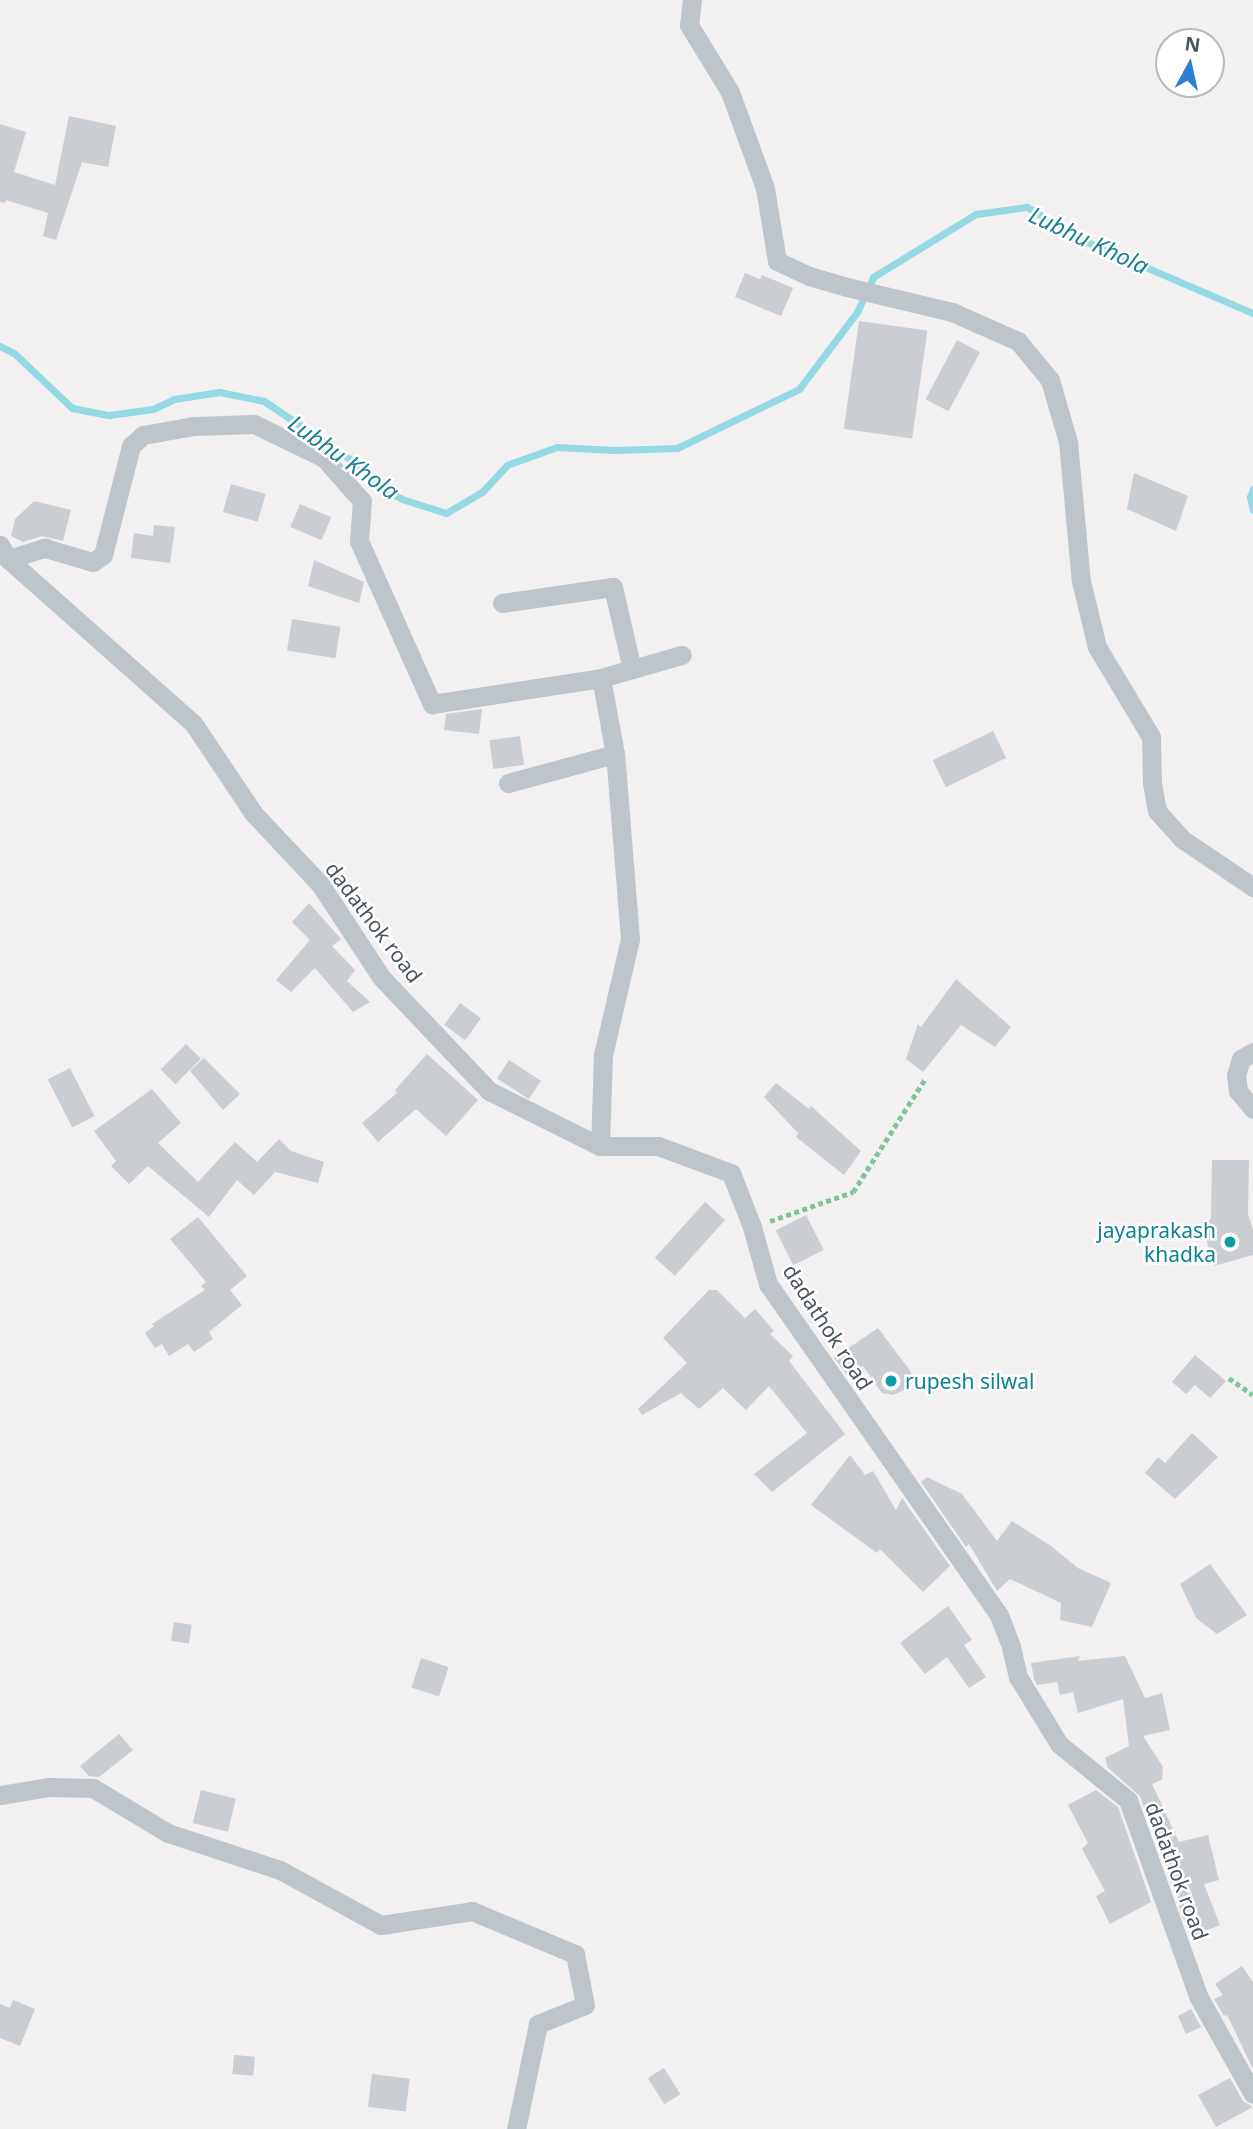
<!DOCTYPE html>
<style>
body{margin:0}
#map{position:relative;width:1253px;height:2129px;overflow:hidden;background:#f2f0f0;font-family:"Noto Sans",sans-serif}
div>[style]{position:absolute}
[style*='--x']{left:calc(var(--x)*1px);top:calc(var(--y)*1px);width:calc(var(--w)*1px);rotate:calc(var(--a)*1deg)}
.stream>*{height:7px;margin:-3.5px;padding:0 3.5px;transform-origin:3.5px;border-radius:3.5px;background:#94d9e3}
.building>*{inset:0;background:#cacdd2;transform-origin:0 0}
.path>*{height:4.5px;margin-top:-2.25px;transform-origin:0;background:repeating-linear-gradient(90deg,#7ec59c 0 5px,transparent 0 8.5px)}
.street>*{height:19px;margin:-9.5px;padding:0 9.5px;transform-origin:9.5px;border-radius:9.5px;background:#bdc5cb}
.dots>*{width:19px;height:19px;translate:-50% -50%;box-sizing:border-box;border:4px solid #fff;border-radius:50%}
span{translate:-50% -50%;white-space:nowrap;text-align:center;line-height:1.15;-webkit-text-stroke:5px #fff;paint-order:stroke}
.street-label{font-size:21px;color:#49545b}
.culture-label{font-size:21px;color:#0d838f}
.right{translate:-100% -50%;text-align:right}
.left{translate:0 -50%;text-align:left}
.water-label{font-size:23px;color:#1a808f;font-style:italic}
.north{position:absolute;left:1155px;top:28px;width:70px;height:70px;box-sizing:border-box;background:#fff;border:2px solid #b6bbbd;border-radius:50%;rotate:8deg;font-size:19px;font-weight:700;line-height:28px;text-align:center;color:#49545b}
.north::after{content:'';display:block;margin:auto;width:24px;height:32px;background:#2b81d0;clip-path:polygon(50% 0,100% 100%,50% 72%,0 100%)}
</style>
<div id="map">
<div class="stream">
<i style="--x:0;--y:346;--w:16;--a:27"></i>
<i style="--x:14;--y:353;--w:80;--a:43.5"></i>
<i style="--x:72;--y:408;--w:38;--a:11"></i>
<i style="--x:109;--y:415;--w:44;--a:-7.8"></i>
<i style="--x:153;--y:409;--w:23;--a:-25"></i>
<i style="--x:174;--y:399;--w:46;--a:-8.8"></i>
<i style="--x:219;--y:392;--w:46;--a:11.3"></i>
<i style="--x:264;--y:401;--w:109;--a:34.1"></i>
<i style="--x:354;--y:462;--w:30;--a:48"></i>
<i style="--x:374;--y:484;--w:32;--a:28"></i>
<i style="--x:402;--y:499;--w:46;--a:17.7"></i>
<i style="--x:446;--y:513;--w:42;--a:-30.3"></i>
<i style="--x:482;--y:492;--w:37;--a:-47"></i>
<i style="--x:507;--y:465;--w:53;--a:-19.8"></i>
<i style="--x:557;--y:447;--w:57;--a:3"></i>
<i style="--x:614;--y:450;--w:63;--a:-1.8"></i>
<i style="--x:677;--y:448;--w:136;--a:-25.8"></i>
<i style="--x:799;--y:389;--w:96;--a:-53"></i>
<i style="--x:857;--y:312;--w:38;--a:-65"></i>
<i style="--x:873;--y:277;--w:121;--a:-31.5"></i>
<i style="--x:976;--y:214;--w:51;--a:-7.8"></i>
<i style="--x:1027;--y:207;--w:62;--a:31.1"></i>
<i style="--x:1080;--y:239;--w:188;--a:23.2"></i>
<i style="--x:1253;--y:489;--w:9;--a:111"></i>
<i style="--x:1250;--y:497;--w:13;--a:77"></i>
</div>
<div class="building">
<i style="clip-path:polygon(69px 116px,116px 126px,108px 167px,82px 162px,56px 240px,43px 236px,48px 213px,6px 200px,5px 203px,0 202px,0 124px,26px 132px,14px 172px,55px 185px)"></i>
<i style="clip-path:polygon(745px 273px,760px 279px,762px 275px,793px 288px,781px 316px,735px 297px)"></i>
<i style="left:859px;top:321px;width:69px;height:109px;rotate:8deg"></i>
<i style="left:957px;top:340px;width:26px;height:67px;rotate:28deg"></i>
<i style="clip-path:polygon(1134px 473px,1188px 496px,1176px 531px,1127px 509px)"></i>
<i style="left:231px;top:484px;width:36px;height:29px;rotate:16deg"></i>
<i style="clip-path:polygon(34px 501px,71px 510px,63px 541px,42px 536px,23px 542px,11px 536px,15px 519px)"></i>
<i style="left:300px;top:504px;width:34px;height:25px;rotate:23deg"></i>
<i style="clip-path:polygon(154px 525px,175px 527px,170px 563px,131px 558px,134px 533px,153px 536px)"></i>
<i style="clip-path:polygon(314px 560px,364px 582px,359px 603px,308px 586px)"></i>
<i style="left:292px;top:619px;width:49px;height:32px;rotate:9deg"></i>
<i style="clip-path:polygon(482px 709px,479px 734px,444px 730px,446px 714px)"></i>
<i style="left:993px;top:731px;width:30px;height:67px;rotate:64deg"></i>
<i style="left:520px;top:736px;width:29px;height:31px;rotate:82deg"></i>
<i style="clip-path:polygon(309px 903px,341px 939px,332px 946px,355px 970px,347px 981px,370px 1002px,353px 1012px,315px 968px,291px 992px,276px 980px,310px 940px,292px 922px)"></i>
<i style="clip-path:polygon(956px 979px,1011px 1027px,995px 1047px,961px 1025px,923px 1072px,906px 1059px,918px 1024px,921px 1027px)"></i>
<i style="left:460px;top:1003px;width:26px;height:27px;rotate:36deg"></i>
<i style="left:186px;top:1044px;width:21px;height:36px;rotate:45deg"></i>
<i style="clip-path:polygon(427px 1054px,478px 1100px,446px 1136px,416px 1109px,378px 1142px,362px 1123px,397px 1093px,395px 1090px)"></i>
<i style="clip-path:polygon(204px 1058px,240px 1094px,223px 1110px,190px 1071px)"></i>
<i style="left:509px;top:1060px;width:38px;height:22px;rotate:33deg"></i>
<i style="left:70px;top:1068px;width:54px;height:25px;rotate:63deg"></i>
<i style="clip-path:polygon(776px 1083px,809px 1109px,811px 1106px,861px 1151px,844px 1175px,796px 1137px,798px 1133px,764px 1097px)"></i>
<i style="clip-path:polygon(152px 1089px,181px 1123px,158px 1143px,198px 1182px,235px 1142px,257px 1162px,279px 1139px,291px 1151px,324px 1162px,318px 1183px,275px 1172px,254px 1195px,237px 1180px,209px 1217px,148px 1166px,129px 1184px,111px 1166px,116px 1161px,94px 1131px)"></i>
<i style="clip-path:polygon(1212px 1160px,1249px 1160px,1248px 1214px,1253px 1230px,1253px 1255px,1214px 1266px,1201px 1222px,1211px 1219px)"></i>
<i style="left:705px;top:1202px;width:27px;height:75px;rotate:42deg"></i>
<i style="left:806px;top:1215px;width:39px;height:34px;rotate:63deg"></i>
<i style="clip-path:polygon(198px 1217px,247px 1276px,230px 1290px,242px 1305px,209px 1332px,213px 1339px,194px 1352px,188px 1344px,169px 1356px,162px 1344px,155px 1348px,145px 1333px,154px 1326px,152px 1324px,205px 1290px,201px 1286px,206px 1282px,170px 1239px)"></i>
<i style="clip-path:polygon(709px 1290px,717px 1290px,745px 1318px,755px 1309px,774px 1331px,770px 1334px,793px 1356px,789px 1361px,845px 1434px,772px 1492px,754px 1474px,807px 1433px,769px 1386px,746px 1410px,723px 1388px,699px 1409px,681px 1393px,642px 1415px,638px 1409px,687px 1363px,663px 1338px)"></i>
<i style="clip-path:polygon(878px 1328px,911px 1372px,907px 1389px,893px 1395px,882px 1393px,863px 1366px,847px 1375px,834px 1358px)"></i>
<i style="clip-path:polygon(1195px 1355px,1226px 1381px,1210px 1398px,1195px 1385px,1186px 1394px,1172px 1382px)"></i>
<i style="clip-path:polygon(1192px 1433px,1218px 1457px,1175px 1499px,1145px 1473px,1158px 1457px,1165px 1463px)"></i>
<i style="clip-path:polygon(850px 1455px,865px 1475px,873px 1471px,896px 1510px,902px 1498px,950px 1566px,923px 1592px,880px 1549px,877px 1553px,811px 1505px)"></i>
<i style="clip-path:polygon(927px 1477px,962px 1494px,997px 1541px,1012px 1521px,1051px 1546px,1078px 1568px,1111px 1583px,1092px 1627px,1060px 1620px,1061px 1603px,1010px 1579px,997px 1591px,969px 1544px,966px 1547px,921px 1482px)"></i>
<i style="clip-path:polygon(1210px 1564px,1247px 1615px,1217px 1634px,1196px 1618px,1180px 1584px)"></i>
<i style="clip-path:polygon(948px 1606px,972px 1640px,964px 1645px,986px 1677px,969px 1688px,947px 1657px,925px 1674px,900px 1643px)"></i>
<i style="left:174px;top:1622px;width:18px;height:19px;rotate:9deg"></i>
<i style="clip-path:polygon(1080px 1656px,1078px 1661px,1125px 1656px,1145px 1698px,1162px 1693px,1170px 1730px,1143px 1736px,1163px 1767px,1162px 1780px,1152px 1784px,1179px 1842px,1208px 1835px,1219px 1880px,1204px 1884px,1220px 1925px,1190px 1937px,1140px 1796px,1108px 1768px,1105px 1758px,1129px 1746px,1123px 1699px,1078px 1713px,1073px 1692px,1060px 1695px,1057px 1682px,1037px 1685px,1034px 1679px,1031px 1663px)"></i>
<i style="left:421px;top:1658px;width:29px;height:31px;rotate:18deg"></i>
<i style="clip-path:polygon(119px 1734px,133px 1750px,99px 1777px,89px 1776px,80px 1766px)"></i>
<i style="left:201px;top:1790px;width:36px;height:34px;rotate:14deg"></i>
<i style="clip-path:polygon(1096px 1790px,1118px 1807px,1151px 1902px,1110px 1924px,1096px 1896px,1105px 1891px,1082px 1849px,1088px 1843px,1068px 1805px)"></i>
<i style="clip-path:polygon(1242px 1966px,1253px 1982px,1253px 2069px,1227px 2015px,1224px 2016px,1214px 1999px,1223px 1995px,1215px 1984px)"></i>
<i style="clip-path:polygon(13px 2000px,35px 2009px,20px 2046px,0 2038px,0 2004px,10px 2008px)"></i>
<i style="clip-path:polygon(1191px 2009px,1201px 2027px,1186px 2034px,1178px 2016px)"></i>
<i style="left:234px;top:2055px;width:21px;height:19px;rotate:5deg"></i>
<i style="left:664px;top:2068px;width:31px;height:19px;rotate:58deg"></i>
<i style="left:372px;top:2074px;width:38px;height:33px;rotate:7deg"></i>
<i style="clip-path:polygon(1230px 2078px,1243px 2101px,1253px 2107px,1216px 2127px,1198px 2095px)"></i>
</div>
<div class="path">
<i style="--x:770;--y:1221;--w:88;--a:-19.3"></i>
<i style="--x:853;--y:1192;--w:134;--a:-57.5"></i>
<i style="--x:1229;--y:1378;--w:29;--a:35"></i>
</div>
<div class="street">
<i style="--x:692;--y:0;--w:25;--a:97"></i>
<i style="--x:689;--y:25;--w:79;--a:58.5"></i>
<i style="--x:730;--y:92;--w:102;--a:70"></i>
<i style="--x:765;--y:188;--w:74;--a:80.7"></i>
<i style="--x:777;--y:261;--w:35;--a:25"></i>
<i style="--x:809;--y:276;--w:40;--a:16"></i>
<i style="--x:847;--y:287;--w:108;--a:13.4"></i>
<i style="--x:952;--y:312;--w:72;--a:23.7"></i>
<i style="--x:1018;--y:341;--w:50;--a:50.6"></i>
<i style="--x:1050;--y:380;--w:65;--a:73.8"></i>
<i style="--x:1068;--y:442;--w:140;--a:84.7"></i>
<i style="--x:1081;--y:581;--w:68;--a:76.4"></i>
<i style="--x:1097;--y:647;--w:105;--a:59"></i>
<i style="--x:1151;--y:737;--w:46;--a:88.8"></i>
<i style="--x:1152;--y:783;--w:28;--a:80"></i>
<i style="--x:1157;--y:811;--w:38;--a:48"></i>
<i style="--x:1182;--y:839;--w:86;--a:34.1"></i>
<i style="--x:0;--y:545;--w:16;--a:60"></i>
<i style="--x:8;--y:559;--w:247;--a:41.6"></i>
<i style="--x:193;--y:723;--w:110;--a:56.2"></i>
<i style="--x:254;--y:814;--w:96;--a:46.7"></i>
<i style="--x:320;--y:884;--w:111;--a:56.7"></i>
<i style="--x:381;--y:977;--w:157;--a:46.5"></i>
<i style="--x:489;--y:1091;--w:124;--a:26.4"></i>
<i style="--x:600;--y:1146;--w:58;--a:0"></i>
<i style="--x:658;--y:1146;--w:78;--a:20.3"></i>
<i style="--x:731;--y:1173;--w:58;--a:68.7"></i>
<i style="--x:752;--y:1227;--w:59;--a:74.3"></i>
<i style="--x:768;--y:1284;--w:404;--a:55.1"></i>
<i style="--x:999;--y:1615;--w:34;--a:69"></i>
<i style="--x:1011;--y:1647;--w:31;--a:77"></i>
<i style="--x:1018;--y:1677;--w:79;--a:58.5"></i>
<i style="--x:1059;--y:1744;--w:89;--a:39.1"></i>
<i style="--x:1128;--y:1800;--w:208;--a:70.3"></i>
<i style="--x:1198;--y:1996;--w:112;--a:60.7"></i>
<i style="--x:8;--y:559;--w:39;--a:-17"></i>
<i style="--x:45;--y:548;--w:50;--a:16.3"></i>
<i style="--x:93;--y:562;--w:12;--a:-35"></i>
<i style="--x:103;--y:555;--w:113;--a:-75.6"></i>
<i style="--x:131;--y:446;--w:16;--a:-43"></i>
<i style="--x:143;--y:435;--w:52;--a:-10"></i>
<i style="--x:194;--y:426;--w:60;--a:-1.9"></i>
<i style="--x:254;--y:424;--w:78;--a:25.9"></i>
<i style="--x:324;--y:458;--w:57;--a:48.5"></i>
<i style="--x:362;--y:501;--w:40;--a:94.3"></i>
<i style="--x:359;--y:541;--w:179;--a:65.9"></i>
<i style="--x:432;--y:704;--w:171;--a:-8.7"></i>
<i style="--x:601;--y:678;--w:84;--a:-15.9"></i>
<i style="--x:502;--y:603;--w:112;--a:-8.2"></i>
<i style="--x:613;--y:587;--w:84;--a:77"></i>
<i style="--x:508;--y:783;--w:111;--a:-15.2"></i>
<i style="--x:1253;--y:1052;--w:14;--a:150"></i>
<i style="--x:1241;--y:1059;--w:17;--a:107"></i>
<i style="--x:1236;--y:1075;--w:16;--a:83"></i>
<i style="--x:1238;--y:1091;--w:23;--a:50"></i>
<i style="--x:600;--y:1146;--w:91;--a:-88.1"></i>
<i style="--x:603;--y:1055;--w:119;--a:-76.9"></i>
<i style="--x:630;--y:939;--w:186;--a:-94.6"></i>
<i style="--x:615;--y:754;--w:77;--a:-100.4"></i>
<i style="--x:0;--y:1795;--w:50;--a:-9.3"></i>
<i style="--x:49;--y:1787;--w:44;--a:1.3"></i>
<i style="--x:93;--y:1788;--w:87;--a:31"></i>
<i style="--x:168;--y:1833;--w:118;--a:18.3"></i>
<i style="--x:280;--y:1870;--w:115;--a:28.6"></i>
<i style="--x:381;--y:1925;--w:92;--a:-8.7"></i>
<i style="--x:472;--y:1911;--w:112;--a:22.7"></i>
<i style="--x:575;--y:1954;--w:52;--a:78.9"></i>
<i style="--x:585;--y:2005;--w:51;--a:158"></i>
<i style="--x:538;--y:2024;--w:107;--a:101.8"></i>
</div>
<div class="dots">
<i style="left:1230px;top:1242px;background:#0f9aa8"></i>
<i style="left:891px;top:1381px;background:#0f9aa8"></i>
</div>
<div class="street-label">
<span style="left:374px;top:922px;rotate:53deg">dadathok road</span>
<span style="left:828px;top:1327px;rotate:57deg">dadathok road</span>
<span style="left:1177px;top:1871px;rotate:70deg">dadathok road</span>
</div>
<div class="culture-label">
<span class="right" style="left:1216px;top:1242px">jayaprakash<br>khadka</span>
<span class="left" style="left:905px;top:1381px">rupesh silwal</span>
</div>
<div class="water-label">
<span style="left:1089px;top:240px;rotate:25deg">Lubhu Khola</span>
<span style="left:344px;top:457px;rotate:35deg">Lubhu Khola</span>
</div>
<div class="north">N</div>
</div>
